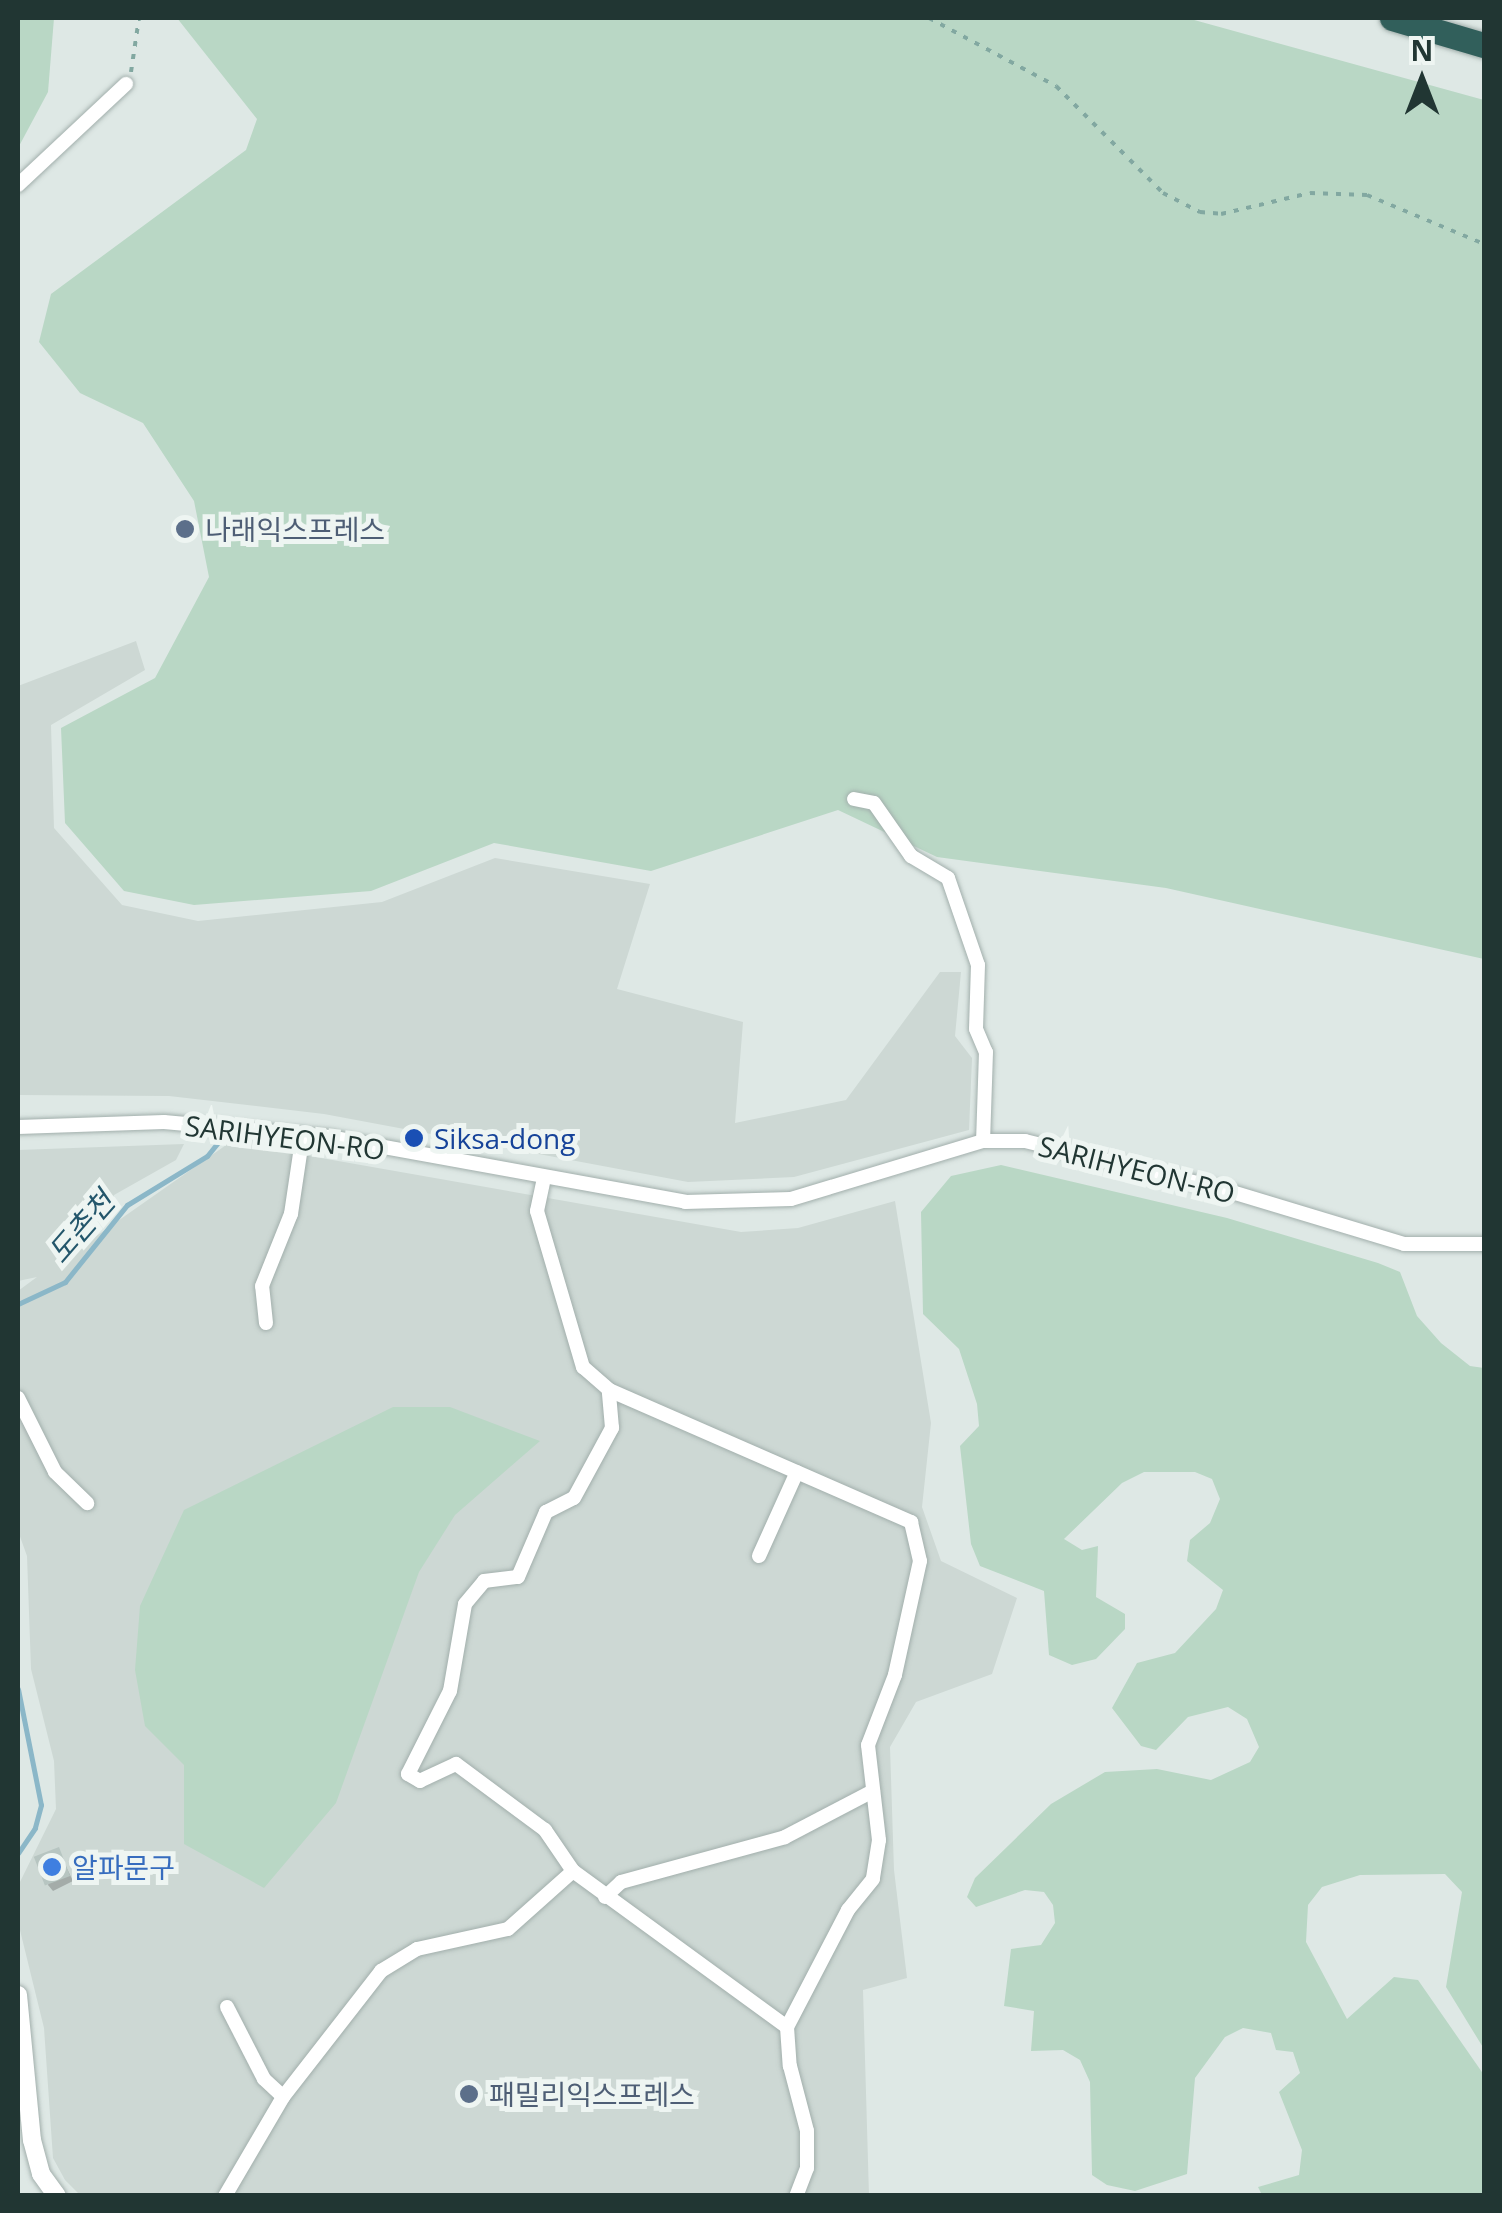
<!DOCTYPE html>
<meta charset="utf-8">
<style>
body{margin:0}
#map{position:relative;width:1502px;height:2213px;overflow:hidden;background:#dee8e5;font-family:"Open Sans","Noto Sans KR",sans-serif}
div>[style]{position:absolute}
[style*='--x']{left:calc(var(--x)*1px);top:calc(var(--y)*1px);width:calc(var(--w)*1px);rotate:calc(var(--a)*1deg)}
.built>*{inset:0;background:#cdd8d4}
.green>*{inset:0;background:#b9d7c5}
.shadow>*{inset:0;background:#0003}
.stream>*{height:5px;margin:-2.5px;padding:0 2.5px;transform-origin:2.5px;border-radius:2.5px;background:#8bb7c8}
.building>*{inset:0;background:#b7c5c1;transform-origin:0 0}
.path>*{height:4px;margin-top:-2px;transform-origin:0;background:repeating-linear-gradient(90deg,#82a8a1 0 5px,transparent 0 13px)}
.roads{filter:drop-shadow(0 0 2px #a2afac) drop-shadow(0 0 2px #a2afac)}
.minor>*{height:14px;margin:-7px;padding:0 7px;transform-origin:7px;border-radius:7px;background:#fff}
.tertiary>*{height:18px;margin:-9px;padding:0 9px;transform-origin:9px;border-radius:9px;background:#fff}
.motorway>*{height:25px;margin:-12.5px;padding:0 12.5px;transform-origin:12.5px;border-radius:12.5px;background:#315f5b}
.dots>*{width:28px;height:28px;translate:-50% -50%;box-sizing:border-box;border:5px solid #eef5f2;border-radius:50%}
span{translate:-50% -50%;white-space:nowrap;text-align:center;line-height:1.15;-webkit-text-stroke:10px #eef5f2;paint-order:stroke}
.service-label{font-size:28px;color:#4e5e75}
.left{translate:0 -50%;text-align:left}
.street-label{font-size:28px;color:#213633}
.transit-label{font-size:28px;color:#164399}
.shop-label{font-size:28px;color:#366cbe}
.water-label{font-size:30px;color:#23566b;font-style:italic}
.frame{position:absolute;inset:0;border:20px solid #213633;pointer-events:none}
.north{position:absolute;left:1372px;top:30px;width:100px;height:100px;-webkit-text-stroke:8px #eef5f2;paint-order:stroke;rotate:0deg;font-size:28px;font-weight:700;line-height:40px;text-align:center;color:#213633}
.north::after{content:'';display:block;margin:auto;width:35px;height:45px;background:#213633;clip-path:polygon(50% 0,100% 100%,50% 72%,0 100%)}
</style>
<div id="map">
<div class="built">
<i style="clip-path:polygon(136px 641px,145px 670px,51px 725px,54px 828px,122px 905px,198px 921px,382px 902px,495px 858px,650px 884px,617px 989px,743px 1022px,735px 1123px,846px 1100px,940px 972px,961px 972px,955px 1036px,972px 1058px,969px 1130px,794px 1177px,688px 1182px,324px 1114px,169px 1096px,18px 1095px,18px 686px)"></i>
<i style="clip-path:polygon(239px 1136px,291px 1144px,287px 1152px,741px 1232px,798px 1228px,895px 1201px,931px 1423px,922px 1507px,941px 1561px,1017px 1598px,992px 1674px,916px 1702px,890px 1747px,894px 1870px,907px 1978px,863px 1990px,869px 2195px,80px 2195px,65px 2180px,53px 2158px,44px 2028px,18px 1922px,18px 1886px,56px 1809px,54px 1761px,31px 1669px,27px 1556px,18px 1531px,18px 1291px,37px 1277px,18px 1281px,18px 1150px,184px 1144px,176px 1160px,114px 1195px,75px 1251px)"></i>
</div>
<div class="green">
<i style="clip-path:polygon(18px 18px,54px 18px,48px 92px,18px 148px)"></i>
<i style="clip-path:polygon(177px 18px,1187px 18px,1484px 100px,1484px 959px,1166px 888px,937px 857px,838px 810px,651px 871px,494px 843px,371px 891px,194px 905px,124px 891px,65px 823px,61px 728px,155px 678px,209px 577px,194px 501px,143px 423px,80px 393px,39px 342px,51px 294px,246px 150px,257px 119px)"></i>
<i style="clip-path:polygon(1001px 1165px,1227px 1218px,1378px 1263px,1400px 1272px,1417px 1316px,1441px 1343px,1470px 1366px,1484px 1368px,1484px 2049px,1446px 1987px,1462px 1892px,1445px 1874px,1360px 1875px,1322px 1887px,1308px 1905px,1306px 1942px,1347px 2019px,1394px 1977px,1418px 1980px,1484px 2075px,1484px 2195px,1262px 2195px,1258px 2187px,1299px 2175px,1302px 2150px,1279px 2092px,1300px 2073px,1293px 2052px,1276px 2050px,1271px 2033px,1243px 2028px,1225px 2037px,1195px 2078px,1187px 2174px,1135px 2191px,1107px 2185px,1092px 2175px,1090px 2082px,1080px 2060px,1063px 2050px,1031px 2051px,1034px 2011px,1004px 2006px,1011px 1949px,1041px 1945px,1055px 1923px,1053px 1905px,1044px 1892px,1025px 1890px,976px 1907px,967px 1897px,975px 1878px,1051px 1804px,1105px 1772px,1157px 1769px,1211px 1780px,1250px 1762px,1259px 1747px,1247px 1719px,1228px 1707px,1188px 1717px,1156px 1750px,1141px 1746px,1112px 1708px,1137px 1663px,1175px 1653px,1216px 1609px,1223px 1590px,1187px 1561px,1190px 1540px,1210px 1523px,1220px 1499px,1212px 1479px,1195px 1472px,1144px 1472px,1122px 1483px,1064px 1539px,1082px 1550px,1098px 1546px,1096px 1597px,1125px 1614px,1125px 1629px,1096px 1659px,1072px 1665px,1049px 1655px,1044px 1591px,980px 1566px,971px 1544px,960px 1446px,979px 1426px,977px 1404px,959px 1349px,923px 1314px,921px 1212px,951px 1176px)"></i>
<i style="clip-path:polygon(393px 1407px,450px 1407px,540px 1441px,455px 1515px,419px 1572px,336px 1803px,264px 1888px,184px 1844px,184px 1765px,145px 1726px,135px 1670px,140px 1606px,184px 1510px)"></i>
</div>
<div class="shadow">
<i style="clip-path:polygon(58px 1850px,73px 1881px,53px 1891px,48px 1885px)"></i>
</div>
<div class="stream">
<i style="--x:18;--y:1304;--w:52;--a:-25.1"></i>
<i style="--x:65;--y:1282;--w:99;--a:-51.2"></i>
<i style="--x:127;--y:1205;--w:94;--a:-31.5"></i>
<i style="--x:207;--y:1156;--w:22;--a:-51"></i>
<i style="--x:18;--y:1689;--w:118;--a:78.8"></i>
<i style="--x:41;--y:1805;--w:24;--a:105"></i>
<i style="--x:35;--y:1828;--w:30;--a:124"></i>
</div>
<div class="building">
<i style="left:59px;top:1847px;width:31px;height:27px;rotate:69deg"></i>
</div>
<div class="path">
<i style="--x:929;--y:18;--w:144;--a:28.2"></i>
<i style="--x:1056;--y:86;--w:151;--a:45"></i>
<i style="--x:1163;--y:193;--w:42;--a:27.2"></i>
<i style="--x:1200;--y:212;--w:21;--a:5"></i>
<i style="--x:1221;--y:214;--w:91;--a:-13.3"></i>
<i style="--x:1310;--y:193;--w:57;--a:2"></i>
<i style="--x:1367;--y:195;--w:127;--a:22.7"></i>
<i style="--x:131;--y:72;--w:55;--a:-81.6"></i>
</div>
<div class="roads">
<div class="minor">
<i style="--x:18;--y:185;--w:148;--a:-43.1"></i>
<i style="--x:854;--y:799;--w:20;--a:11"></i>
<i style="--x:874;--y:803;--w:65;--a:55.1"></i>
<i style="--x:911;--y:856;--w:43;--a:30.7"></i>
<i style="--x:948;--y:878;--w:92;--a:71"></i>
<i style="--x:978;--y:965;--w:64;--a:91.8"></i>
<i style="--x:976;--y:1029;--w:25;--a:67"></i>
<i style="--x:986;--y:1052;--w:89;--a:91.9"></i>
<i style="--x:18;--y:1127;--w:146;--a:-2"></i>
<i style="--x:164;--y:1122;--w:166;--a:5.2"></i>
<i style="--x:329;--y:1137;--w:362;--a:10.3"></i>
<i style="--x:685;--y:1202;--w:106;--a:-1.6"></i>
<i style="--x:791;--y:1199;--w:201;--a:-16.8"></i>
<i style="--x:983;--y:1141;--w:42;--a:0"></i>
<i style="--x:1025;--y:1141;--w:203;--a:13.7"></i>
<i style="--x:1222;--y:1189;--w:190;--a:16.8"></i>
<i style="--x:1404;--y:1244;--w:80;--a:0"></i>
<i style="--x:544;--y:1178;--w:34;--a:102"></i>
<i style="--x:537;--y:1211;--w:163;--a:73.6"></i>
<i style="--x:583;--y:1367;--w:35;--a:41"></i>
<i style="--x:609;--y:1390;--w:330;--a:23.6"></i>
<i style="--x:911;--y:1522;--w:40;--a:77"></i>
<i style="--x:920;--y:1561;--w:117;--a:102.4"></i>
<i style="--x:895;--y:1675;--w:75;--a:111.1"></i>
<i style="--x:868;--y:1745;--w:96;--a:83.4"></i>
<i style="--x:879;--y:1840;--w:39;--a:99"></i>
<i style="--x:873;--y:1879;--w:40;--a:129"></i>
<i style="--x:848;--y:1910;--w:132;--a:117.5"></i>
<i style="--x:787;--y:2027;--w:39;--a:86"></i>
<i style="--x:790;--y:2066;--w:67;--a:75.3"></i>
<i style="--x:807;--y:2131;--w:37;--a:90"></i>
<i style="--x:807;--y:2168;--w:30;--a:111"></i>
<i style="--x:266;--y:1323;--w:37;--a:-96"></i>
<i style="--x:262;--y:1286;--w:78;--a:-68.1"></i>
<i style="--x:291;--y:1214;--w:81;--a:-81.5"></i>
<i style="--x:18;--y:1398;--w:83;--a:63.4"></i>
<i style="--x:55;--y:1472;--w:45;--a:44.1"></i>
<i style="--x:759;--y:1556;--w:92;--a:-65.7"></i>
<i style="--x:573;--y:1871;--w:50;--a:-124.3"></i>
<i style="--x:545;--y:1830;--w:111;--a:-143.4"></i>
<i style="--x:456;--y:1764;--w:40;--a:155"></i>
<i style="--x:420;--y:1781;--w:14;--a:-150"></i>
<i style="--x:408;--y:1774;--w:93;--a:-63.2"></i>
<i style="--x:450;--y:1691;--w:88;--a:-80.2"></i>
<i style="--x:465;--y:1604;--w:30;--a:-50"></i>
<i style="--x:484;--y:1581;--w:34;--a:-7"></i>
<i style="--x:518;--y:1577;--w:71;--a:-66.7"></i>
<i style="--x:546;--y:1512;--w:31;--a:-27"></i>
<i style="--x:574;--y:1498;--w:80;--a:-61.5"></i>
<i style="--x:612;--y:1428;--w:38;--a:-95"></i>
<i style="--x:605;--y:1897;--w:22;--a:-43"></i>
<i style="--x:621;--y:1882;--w:170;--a:-15.3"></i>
<i style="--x:785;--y:1837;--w:99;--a:-27.6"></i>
<i style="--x:227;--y:2007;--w:81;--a:62.8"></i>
<i style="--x:264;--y:2079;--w:26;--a:43"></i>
<i style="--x:225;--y:2196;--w:115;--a:-59.6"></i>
<i style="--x:283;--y:2097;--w:160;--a:-52.1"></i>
<i style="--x:381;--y:1971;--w:42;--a:-31.4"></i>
<i style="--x:417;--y:1949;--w:93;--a:-12.4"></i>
<i style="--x:508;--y:1929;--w:87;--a:-41.7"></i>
<i style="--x:573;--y:1871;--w:265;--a:36.1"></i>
</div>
<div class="tertiary">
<i style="--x:18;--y:1995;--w:146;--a:84.5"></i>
<i style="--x:32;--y:2140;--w:35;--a:75"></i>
<i style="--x:41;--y:2174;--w:27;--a:54"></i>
</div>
<div class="motorway">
<i style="--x:1392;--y:18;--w:96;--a:16.4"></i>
</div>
</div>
<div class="dots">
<i style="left:185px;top:529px;background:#5c6f8a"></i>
<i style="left:414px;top:1138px;background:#1a4fb4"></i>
<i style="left:52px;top:1867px;background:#3f7fe0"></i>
<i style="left:469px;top:2094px;background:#5c6f8a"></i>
</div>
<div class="service-label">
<span class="left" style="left:205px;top:529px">나래익스프레스</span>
<span class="left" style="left:489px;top:2094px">패밀리익스프레스</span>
</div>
<div class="street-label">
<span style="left:285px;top:1137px;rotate:7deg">SARIHYEON-RO</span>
<span style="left:1137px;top:1169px;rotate:14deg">SARIHYEON-RO</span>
</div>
<div class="transit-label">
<span class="left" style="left:434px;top:1138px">Siksa-dong</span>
</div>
<div class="shop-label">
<span class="left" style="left:72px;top:1867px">알파문구</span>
</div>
<div class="water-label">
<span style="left:81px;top:1227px;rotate:-49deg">도촌천</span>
</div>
<div class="frame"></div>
<div class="north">N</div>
</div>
